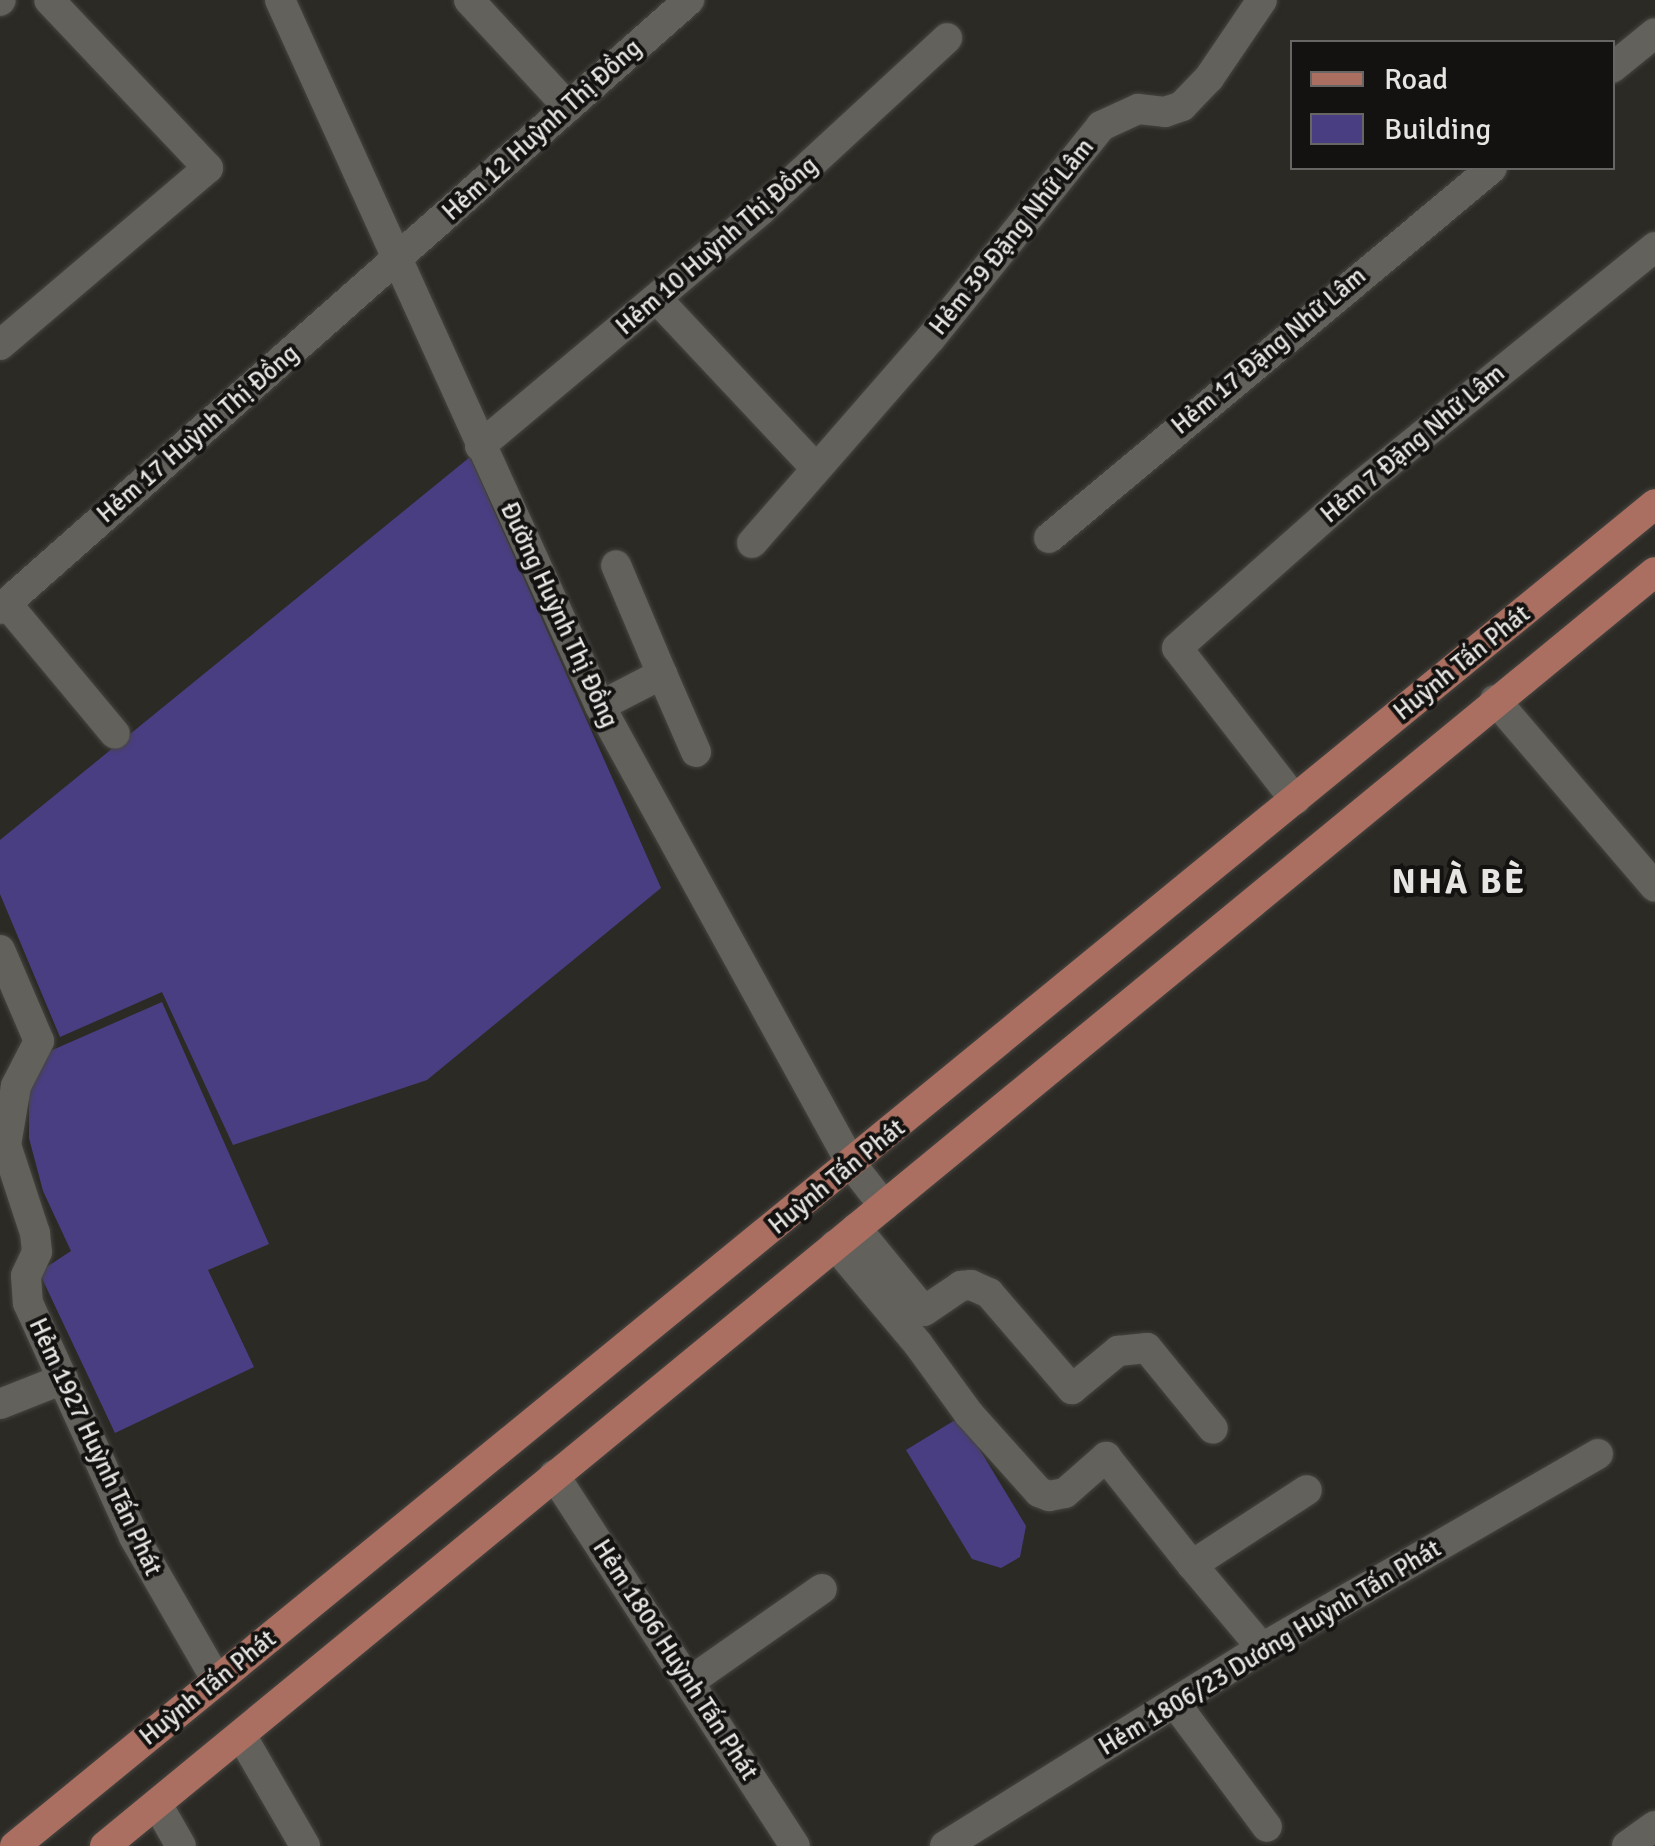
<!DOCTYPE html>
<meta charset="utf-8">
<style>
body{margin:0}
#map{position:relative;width:1655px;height:1846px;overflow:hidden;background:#2c2a25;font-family:Signika,sans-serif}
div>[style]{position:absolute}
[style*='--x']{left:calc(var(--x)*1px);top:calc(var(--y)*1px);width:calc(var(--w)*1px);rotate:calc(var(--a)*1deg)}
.building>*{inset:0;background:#4a3e83}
.roads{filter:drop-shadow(0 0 2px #464541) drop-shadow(0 0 2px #464541)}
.minor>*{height:30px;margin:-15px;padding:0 15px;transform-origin:15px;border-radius:15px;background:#63615c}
.major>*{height:30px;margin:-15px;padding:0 15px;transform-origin:15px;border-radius:15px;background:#aa6f61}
span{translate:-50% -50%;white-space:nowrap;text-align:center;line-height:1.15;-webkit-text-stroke:8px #131210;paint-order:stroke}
.street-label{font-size:25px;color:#e6e5e2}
.district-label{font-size:35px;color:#e6e5e2;font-weight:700;letter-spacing:2.5px}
.legend{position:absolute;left:1290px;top:40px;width:325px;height:130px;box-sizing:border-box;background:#131210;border:2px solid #676664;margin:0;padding:12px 18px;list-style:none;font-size:30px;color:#e6e5e2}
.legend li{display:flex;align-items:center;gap:20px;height:50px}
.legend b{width:50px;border:2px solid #676664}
</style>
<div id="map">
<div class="building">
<i style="clip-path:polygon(470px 457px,661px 888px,427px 1080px,233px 1145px,162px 992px,60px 1037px,0 894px,0 840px)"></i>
<i style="clip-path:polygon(162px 1002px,269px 1244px,208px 1270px,254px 1367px,115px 1433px,39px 1272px,71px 1251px,43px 1191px,29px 1138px,29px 1086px,41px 1055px)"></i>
<i style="clip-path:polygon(960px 1417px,1026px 1526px,1020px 1557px,1001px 1568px,972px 1559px,906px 1450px)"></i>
</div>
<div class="roads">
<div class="minor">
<i style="--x:280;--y:0;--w:775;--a:65.62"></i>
<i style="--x:600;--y:706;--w:524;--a:61.23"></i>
<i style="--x:852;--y:1165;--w:52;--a:52"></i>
<i style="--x:469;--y:0;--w:146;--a:47.2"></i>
<i style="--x:0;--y:1;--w:1;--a:-45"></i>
<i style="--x:1612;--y:68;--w:55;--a:-39.1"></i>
<i style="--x:657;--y:299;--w:231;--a:46.8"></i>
<i style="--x:0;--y:345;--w:273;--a:-40.4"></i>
<i style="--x:208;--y:168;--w:231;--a:-133.4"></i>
<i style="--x:480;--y:446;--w:368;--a:-40"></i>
<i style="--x:762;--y:209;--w:252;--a:-42.7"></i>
<i style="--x:1049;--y:538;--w:577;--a:-39.87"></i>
<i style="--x:752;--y:543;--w:271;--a:-48.9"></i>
<i style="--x:930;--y:339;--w:273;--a:-51.2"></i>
<i style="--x:1101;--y:126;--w:41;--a:-24.7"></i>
<i style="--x:1138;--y:109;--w:27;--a:6"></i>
<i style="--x:1165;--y:112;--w:18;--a:-19"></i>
<i style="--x:1182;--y:106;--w:39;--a:-46"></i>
<i style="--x:1209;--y:78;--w:94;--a:-55.8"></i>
<i style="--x:6;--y:603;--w:170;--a:50.2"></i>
<i style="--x:0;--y:609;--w:920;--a:-41.47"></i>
<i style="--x:662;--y:674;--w:85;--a:66.4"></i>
<i style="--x:1495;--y:700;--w:246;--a:49.4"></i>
<i style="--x:600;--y:706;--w:70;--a:-27.3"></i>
<i style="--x:662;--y:674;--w:118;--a:-112.9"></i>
<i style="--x:1295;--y:800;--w:192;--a:-127.8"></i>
<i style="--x:1177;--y:648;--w:238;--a:-41.6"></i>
<i style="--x:1355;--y:490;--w:386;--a:-39"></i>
<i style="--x:0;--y:950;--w:99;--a:66.8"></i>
<i style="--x:39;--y:1041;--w:51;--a:117.1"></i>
<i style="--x:16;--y:1086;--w:60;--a:99.6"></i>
<i style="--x:6;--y:1145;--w:93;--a:71.8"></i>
<i style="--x:35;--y:1233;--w:19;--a:84"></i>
<i style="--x:37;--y:1252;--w:26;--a:115"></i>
<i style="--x:26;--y:1276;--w:27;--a:86"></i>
<i style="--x:28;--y:1303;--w:257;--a:65.6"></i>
<i style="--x:134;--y:1537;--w:166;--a:60"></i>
<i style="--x:856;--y:1228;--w:107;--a:50.7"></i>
<i style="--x:924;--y:1311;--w:45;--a:-34"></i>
<i style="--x:961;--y:1286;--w:10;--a:-6"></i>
<i style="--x:971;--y:1285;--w:20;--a:24"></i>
<i style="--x:989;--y:1293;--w:127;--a:49.2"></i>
<i style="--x:1072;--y:1389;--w:60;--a:-39.6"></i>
<i style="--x:1118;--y:1351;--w:29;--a:-6"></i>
<i style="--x:1147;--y:1348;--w:104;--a:50.8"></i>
<i style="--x:835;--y:1245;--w:129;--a:50"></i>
<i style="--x:918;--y:1344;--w:87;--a:53.9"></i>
<i style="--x:969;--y:1414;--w:105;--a:48.1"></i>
<i style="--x:1039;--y:1492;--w:11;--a:22"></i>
<i style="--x:1049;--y:1496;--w:16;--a:-11"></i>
<i style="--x:1065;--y:1493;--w:55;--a:-41.3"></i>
<i style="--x:1106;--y:1457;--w:138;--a:51.5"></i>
<i style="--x:0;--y:1404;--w:68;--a:-21.6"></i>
<i style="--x:554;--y:1475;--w:442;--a:57"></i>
<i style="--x:1262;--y:1648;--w:109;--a:-130.1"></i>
<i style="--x:1192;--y:1565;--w:137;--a:-33.1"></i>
<i style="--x:689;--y:1682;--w:162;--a:-35"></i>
<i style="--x:1175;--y:1703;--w:154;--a:53.4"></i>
<i style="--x:241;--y:1735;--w:128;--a:60"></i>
<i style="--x:157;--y:1804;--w:48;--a:60.3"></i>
<i style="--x:945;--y:1846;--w:374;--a:-32"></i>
<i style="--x:1262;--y:1648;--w:388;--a:-30"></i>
<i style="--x:1627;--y:1846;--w:34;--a:-36"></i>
</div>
<div class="major">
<i style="--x:15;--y:1846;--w:2119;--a:-39.29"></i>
<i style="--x:105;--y:1846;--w:2006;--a:-39.42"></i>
</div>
</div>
<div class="street-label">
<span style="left:542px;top:130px;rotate:-42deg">Hẻm 12 Huỳnh Thị Đồng</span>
<span style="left:1012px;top:237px;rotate:-51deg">Hẻm 39 Đặng Nhữ Lâm</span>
<span style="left:717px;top:246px;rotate:-41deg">Hẻm 10 Huỳnh Thị Đồng</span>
<span style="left:1269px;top:351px;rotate:-40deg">Hẻm 17 Đặng Nhữ Lâm</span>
<span style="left:198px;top:434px;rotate:-41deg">Hẻm 17 Huỳnh Thị Đồng</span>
<span style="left:1413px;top:444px;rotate:-40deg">Hẻm 7 Đặng Nhữ Lâm</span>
<span style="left:559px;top:615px;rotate:65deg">Đường Huỳnh Thị Đồng</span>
<span style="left:1462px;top:663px;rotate:-39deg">Huỳnh Tấn Phát</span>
<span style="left:837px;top:1177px;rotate:-39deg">Huỳnh Tấn Phát</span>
<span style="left:95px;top:1447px;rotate:65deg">Hẻm 1927 Huỳnh Tấn Phát</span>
<span style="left:1270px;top:1648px;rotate:-31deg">Hẻm 1806/23 Dương Huỳnh Tấn Phát</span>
<span style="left:675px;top:1660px;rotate:57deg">Hẻm 1806 Huỳnh Tấn Phát</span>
<span style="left:208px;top:1688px;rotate:-39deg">Huỳnh Tấn Phát</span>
</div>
<div class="district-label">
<span style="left:1459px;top:882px">NHÀ BÈ</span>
</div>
<ul class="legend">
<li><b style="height:12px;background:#aa6f61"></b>Road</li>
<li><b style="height:28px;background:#4a3e83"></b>Building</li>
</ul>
</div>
